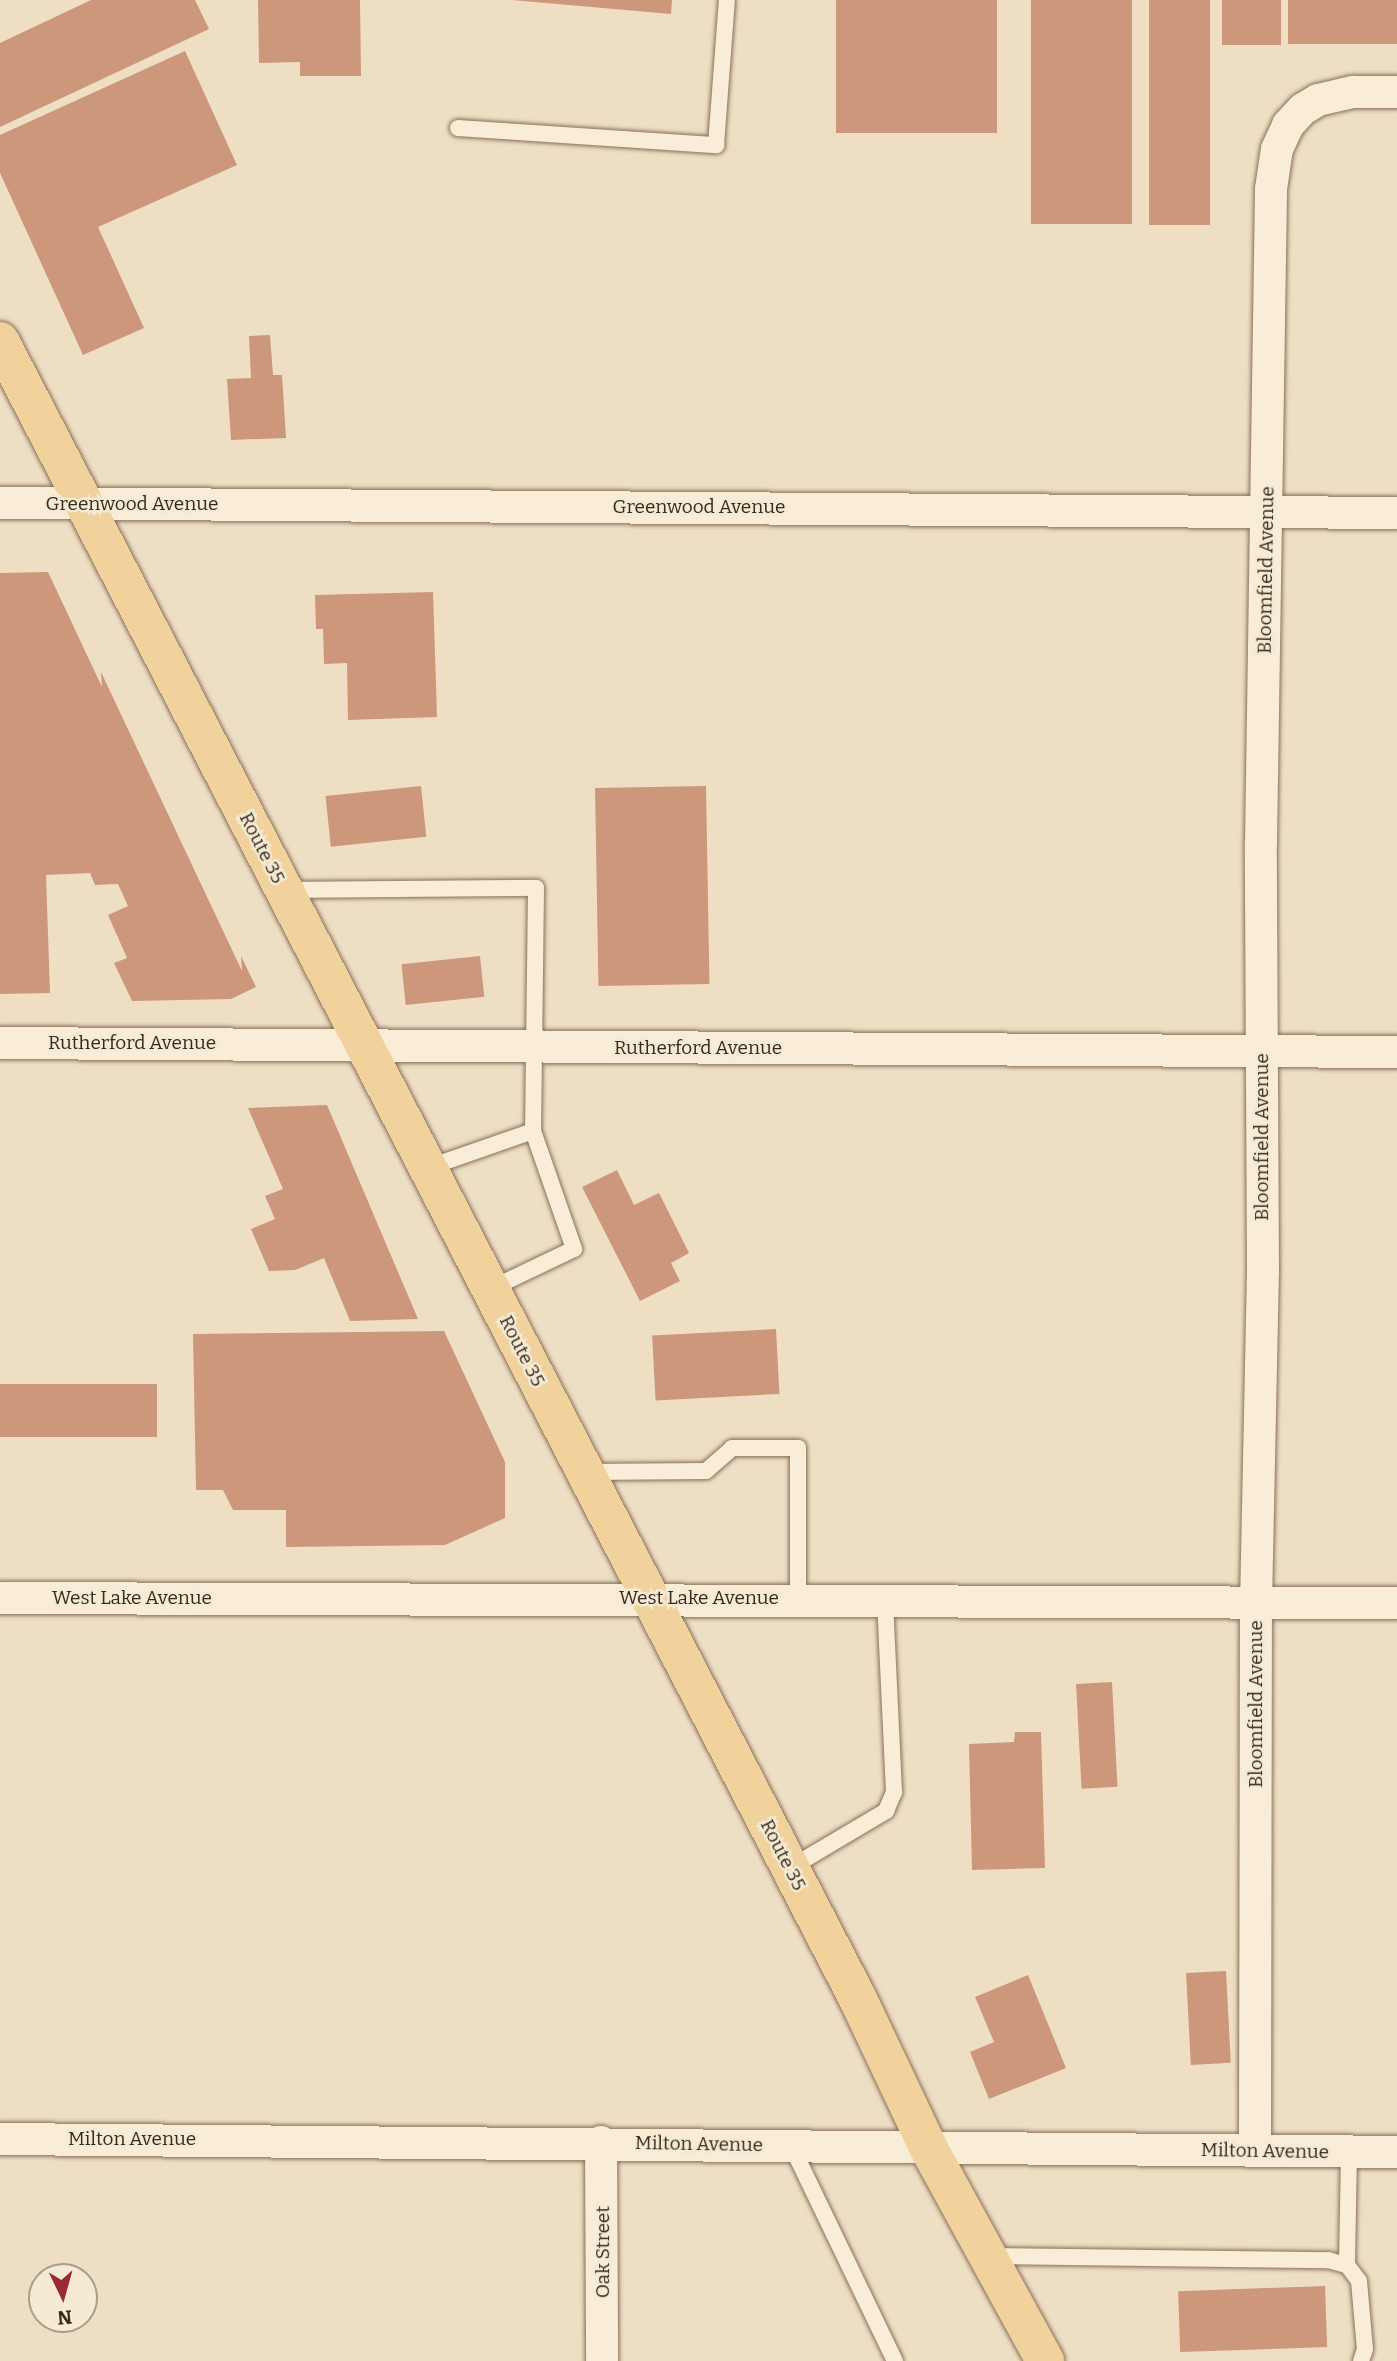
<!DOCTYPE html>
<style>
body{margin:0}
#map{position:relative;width:1397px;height:2361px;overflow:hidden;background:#eedfc4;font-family:Bitter,serif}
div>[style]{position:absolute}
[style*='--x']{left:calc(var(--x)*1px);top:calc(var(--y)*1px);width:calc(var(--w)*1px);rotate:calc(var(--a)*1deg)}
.building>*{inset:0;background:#cc977a;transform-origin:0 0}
.roads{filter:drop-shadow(0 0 2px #89705a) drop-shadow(0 0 2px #89705a)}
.service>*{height:16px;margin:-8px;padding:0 8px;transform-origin:8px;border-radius:8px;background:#f9edd8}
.minor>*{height:32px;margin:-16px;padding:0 16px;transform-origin:16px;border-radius:16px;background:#f9edd8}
.primary>*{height:38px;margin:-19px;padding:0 19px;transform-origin:19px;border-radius:19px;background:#f1d19c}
span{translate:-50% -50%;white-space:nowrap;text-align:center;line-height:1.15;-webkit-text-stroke:5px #f5ead4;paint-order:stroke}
.street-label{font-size:19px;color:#392a1e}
.north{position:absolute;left:28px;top:2263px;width:70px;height:70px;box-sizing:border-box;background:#f5ead4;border:2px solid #aa9d8b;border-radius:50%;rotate:175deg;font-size:19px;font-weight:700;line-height:28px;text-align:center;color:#392a1e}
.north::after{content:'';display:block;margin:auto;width:24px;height:32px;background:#982b32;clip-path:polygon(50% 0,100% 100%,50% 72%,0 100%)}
</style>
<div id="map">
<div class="building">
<i style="clip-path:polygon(91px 0,195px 0,209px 29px,0 127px,0 43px)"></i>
<i style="clip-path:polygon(258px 0,360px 0,361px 76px,300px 76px,300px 62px,259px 63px)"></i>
<i style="clip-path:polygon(512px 0,672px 0,671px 14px)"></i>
<i style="left:836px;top:0;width:161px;height:133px"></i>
<i style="left:1031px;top:0;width:101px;height:224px"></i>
<i style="left:1149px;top:0;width:61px;height:225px"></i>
<i style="left:1222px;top:0;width:59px;height:45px"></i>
<i style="left:1288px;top:0;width:109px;height:44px"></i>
<i style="clip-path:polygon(185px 51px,237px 165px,98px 227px,144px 328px,83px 355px,0 173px,0 135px)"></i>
<i style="clip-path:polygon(270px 335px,273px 375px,282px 375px,286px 438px,231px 440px,227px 379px,251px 378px,249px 336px)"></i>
<i style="clip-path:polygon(48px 572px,102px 687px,101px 672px,242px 971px,241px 956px,256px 987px,231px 999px,132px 1001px,114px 963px,127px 958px,108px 915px,128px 906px,118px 884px,95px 885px,90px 873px,46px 875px,50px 993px,0 994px,0 573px)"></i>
<i style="clip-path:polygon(433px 592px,437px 717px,348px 720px,347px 663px,324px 664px,323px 629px,316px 629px,315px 595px)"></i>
<i style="left:421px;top:786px;width:51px;height:96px;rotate:84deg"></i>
<i style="left:706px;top:786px;width:198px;height:111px;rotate:89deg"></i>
<i style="left:480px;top:956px;width:41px;height:79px;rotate:84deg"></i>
<i style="clip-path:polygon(327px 1105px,418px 1319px,350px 1321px,324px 1258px,295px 1270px,269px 1271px,251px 1229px,275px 1219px,265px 1196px,283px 1189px,248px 1108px)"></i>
<i style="clip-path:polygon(617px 1170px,634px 1205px,659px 1193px,689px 1253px,671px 1263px,680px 1281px,640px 1301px,582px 1187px)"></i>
<i style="left:776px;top:1329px;width:65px;height:124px;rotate:87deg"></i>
<i style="clip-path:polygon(444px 1331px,505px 1462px,505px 1518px,445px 1545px,286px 1547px,286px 1510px,233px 1510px,223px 1490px,196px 1490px,193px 1334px)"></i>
<i style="left:157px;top:1384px;width:53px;height:157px;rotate:90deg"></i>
<i style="left:1112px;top:1682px;width:105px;height:36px;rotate:87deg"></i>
<i style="clip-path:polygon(1015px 1732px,1041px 1732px,1045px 1868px,972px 1870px,969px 1744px,1014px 1742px)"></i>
<i style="left:1226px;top:1971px;width:92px;height:40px;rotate:87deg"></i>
<i style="clip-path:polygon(1028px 1975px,1066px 2068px,989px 2099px,970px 2052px,994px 2042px,975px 1997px)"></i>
<i style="left:1325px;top:2286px;width:61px;height:147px;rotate:88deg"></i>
</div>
<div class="roads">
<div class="service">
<i style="--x:458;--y:128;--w:259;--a:3.8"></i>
<i style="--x:716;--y:145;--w:145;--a:-85.7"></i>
<i style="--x:286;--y:890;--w:250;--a:-0.5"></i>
<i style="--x:536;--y:888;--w:243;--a:90.7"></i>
<i style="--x:533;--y:1131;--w:125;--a:70.8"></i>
<i style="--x:574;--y:1249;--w:93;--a:154.5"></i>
<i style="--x:427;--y:1168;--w:112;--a:-19.2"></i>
<i style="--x:587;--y:1472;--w:119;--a:-0.5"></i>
<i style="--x:706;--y:1471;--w:35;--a:-41"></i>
<i style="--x:732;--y:1448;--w:66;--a:0"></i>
<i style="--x:798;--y:1448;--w:151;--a:90"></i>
<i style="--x:790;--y:1868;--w:112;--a:-30.7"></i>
<i style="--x:886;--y:1811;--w:21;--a:-67"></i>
<i style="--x:894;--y:1792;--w:193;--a:-92.7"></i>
<i style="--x:791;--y:2145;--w:240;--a:64.3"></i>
<i style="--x:990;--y:2256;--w:338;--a:0.7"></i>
<i style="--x:1328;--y:2260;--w:20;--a:15"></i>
<i style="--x:1347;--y:2265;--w:20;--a:53"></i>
<i style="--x:1359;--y:2281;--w:68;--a:85"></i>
<i style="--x:1365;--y:2349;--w:13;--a:108"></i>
<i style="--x:1347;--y:2265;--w:113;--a:-89"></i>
</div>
<div class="minor">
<i style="--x:0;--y:503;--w:1397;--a:0.41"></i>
<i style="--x:0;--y:1043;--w:1397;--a:0.37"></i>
<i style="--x:0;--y:1598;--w:1397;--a:0.21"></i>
<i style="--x:0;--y:2139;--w:1397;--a:0.53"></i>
<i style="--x:601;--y:2142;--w:219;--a:89.7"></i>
<i style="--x:1255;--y:2151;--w:547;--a:-89.9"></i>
<i style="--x:1256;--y:1604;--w:333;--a:-88.8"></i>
<i style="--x:1263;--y:1271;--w:428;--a:-90.3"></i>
<i style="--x:1261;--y:843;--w:654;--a:-89.12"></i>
<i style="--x:1271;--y:189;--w:40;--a:-81.5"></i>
<i style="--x:1277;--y:149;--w:26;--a:-65"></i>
<i style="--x:1288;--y:125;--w:22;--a:-47"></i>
<i style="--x:1303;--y:109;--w:17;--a:-31"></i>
<i style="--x:1318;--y:100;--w:36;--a:-13"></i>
<i style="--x:1353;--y:92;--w:44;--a:0"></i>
</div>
<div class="primary">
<i style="--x:0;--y:341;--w:1867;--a:62.64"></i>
<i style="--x:858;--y:1999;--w:164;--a:64.7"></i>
<i style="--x:928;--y:2147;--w:244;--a:61.3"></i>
</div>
</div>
<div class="street-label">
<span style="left:132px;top:504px">Greenwood Avenue</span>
<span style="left:699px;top:507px">Greenwood Avenue</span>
<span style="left:1266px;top:570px;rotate:-89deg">Bloomfield Avenue</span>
<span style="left:262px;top:848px;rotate:63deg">Route 35</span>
<span style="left:132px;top:1043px">Rutherford Avenue</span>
<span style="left:698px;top:1048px">Rutherford Avenue</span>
<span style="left:1262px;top:1137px;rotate:-90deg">Bloomfield Avenue</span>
<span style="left:522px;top:1351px;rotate:63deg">Route 35</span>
<span style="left:132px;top:1598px">West Lake Avenue</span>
<span style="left:699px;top:1598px">West Lake Avenue</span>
<span style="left:1256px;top:1704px;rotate:-90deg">Bloomfield Avenue</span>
<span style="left:783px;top:1855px;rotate:63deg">Route 35</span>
<span style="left:132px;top:2139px">Milton Avenue</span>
<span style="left:699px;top:2144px;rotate:1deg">Milton Avenue</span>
<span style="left:1265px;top:2151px;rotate:1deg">Milton Avenue</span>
<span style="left:603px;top:2252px;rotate:-90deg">Oak Street</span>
</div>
<div class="north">N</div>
</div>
